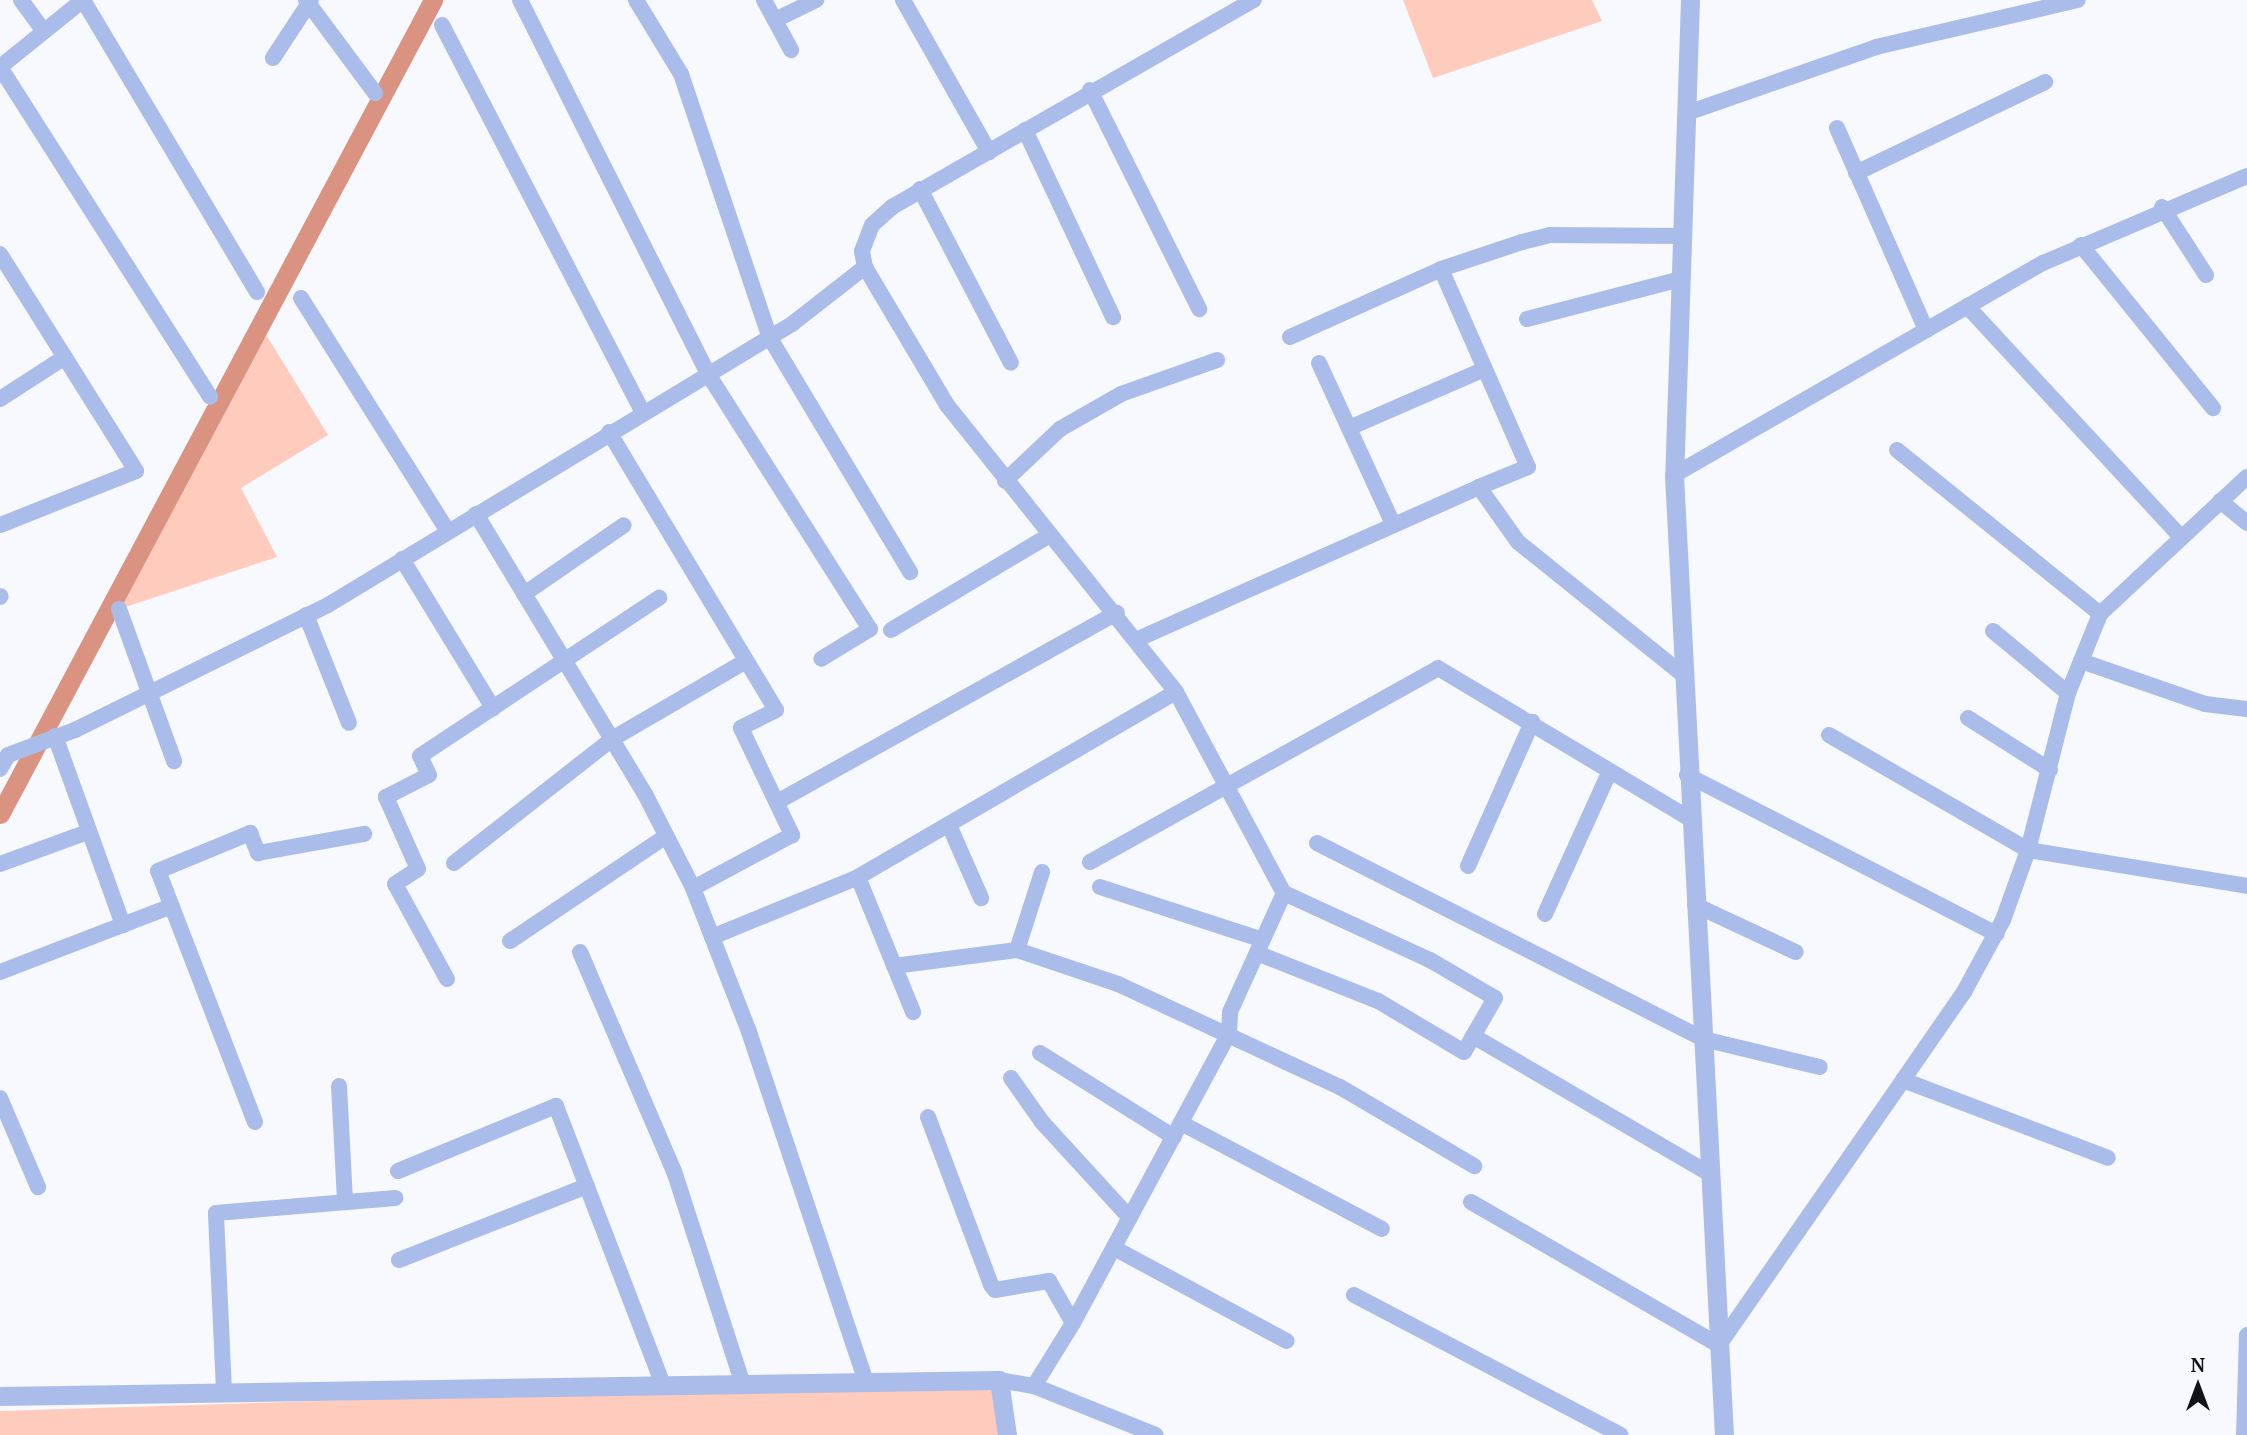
<!DOCTYPE html>
<style>
body{margin:0}
#map{position:relative;width:2247px;height:1435px;overflow:hidden;background:#f7f9fe;font-family:"PT Serif",serif}
div>[style]{position:absolute}
[style*='--x']{left:calc(var(--x)*1px);top:calc(var(--y)*1px);width:calc(var(--w)*1px);rotate:calc(var(--a)*1deg)}
.green>*{inset:0;background:#fecbbd}
.canal>*{height:19px;margin:-9.5px;padding:0 9.5px;transform-origin:9.5px;border-radius:9.5px;background:#da9381}
.minor>*{height:16px;margin:-8px;padding:0 8px;transform-origin:8px;border-radius:8px;background:#aabdea}
.tertiary>*{height:19px;margin:-9.5px;padding:0 9.5px;transform-origin:9.5px;border-radius:9.5px;background:#aabdea}
span{translate:-50% -50%;white-space:nowrap;text-align:center;line-height:1.15;-webkit-text-stroke:6px #f7f9fe;paint-order:stroke}
.north{position:absolute;left:2163px;top:1351px;width:70px;height:70px;-webkit-text-stroke:5px #f7f9fe;paint-order:stroke;rotate:0deg;font-size:19px;font-weight:700;line-height:28px;text-align:center;color:#121418}
.north::after{content:'';display:block;margin:auto;width:24px;height:32px;background:#121418;clip-path:polygon(50% 0,100% 100%,50% 72%,0 100%)}
</style>
<div id="map">
<div class="green">
<i style="clip-path:polygon(1403px 0,1592px 0,1602px 21px,1433px 78px)"></i>
<i style="clip-path:polygon(260px 325px,328px 435px,241px 488px,277px 557px,107px 613px)"></i>
<i style="clip-path:polygon(999px 1380px,1004px 1435px,0 1435px,0 1411px)"></i>
</div>
<div class="canal">
<i style="--x:0;--y:814;--w:922;--a:-61.99"></i>
</div>
<div class="minor">
<i style="--x:21;--y:0;--w:39;--a:54"></i>
<i style="--x:83;--y:0;--w:107;--a:141.1"></i>
<i style="--x:0;--y:67;--w:391;--a:57.5"></i>
<i style="--x:83;--y:0;--w:340;--a:59.2"></i>
<i style="--x:306;--y:0;--w:116;--a:53.4"></i>
<i style="--x:520;--y:0;--w:419;--a:63.3"></i>
<i style="--x:708;--y:374;--w:302;--a:57.6"></i>
<i style="--x:870;--y:629;--w:57;--a:148.5"></i>
<i style="--x:636;--y:0;--w:87;--a:58.7"></i>
<i style="--x:681;--y:74;--w:279;--a:71.4"></i>
<i style="--x:770;--y:338;--w:273;--a:59.1"></i>
<i style="--x:764;--y:0;--w:57;--a:61.6"></i>
<i style="--x:903;--y:0;--w:175;--a:60.5"></i>
<i style="--x:775;--y:20;--w:46;--a:-26"></i>
<i style="--x:442;--y:25;--w:436;--a:62.6"></i>
<i style="--x:273;--y:58;--w:69;--a:-56.8"></i>
<i style="--x:1090;--y:90;--w:245;--a:63.5"></i>
<i style="--x:1687;--y:113;--w:200;--a:-19.2"></i>
<i style="--x:1876;--y:47;--w:207;--a:-13.1"></i>
<i style="--x:1837;--y:128;--w:221;--a:66.2"></i>
<i style="--x:1025;--y:130;--w:207;--a:64.8"></i>
<i style="--x:1856;--y:173;--w:210;--a:-25.7"></i>
<i style="--x:920;--y:189;--w:196;--a:62.4"></i>
<i style="--x:2162;--y:207;--w:81;--a:57.1"></i>
<i style="--x:2081;--y:245;--w:210;--a:51"></i>
<i style="--x:0;--y:254;--w:256;--a:57.9"></i>
<i style="--x:136;--y:471;--w:146;--a:158.3"></i>
<i style="--x:865;--y:267;--w:161;--a:59.3"></i>
<i style="--x:947;--y:405;--w:367;--a:51.4"></i>
<i style="--x:1176;--y:692;--w:228;--a:61.8"></i>
<i style="--x:1284;--y:893;--w:161;--a:24.7"></i>
<i style="--x:1430;--y:960;--w:75;--a:30.3"></i>
<i style="--x:1495;--y:998;--w:62;--a:119.9"></i>
<i style="--x:1464;--y:1052;--w:100;--a:-149.3"></i>
<i style="--x:1378;--y:1001;--w:130;--a:-158.4"></i>
<i style="--x:1441;--y:269;--w:216;--a:66.3"></i>
<i style="--x:1528;--y:467;--w:53;--a:157.8"></i>
<i style="--x:301;--y:298;--w:275;--a:57.8"></i>
<i style="--x:1967;--y:306;--w:313;--a:47.2"></i>
<i style="--x:1527;--y:319;--w:159;--a:-14.6"></i>
<i style="--x:1290;--y:337;--w:166;--a:-24.2"></i>
<i style="--x:1441;--y:269;--w:85;--a:-18.4"></i>
<i style="--x:1522;--y:242;--w:29;--a:-14"></i>
<i style="--x:1550;--y:235;--w:133;--a:0.4"></i>
<i style="--x:1319;--y:363;--w:177;--a:65.3"></i>
<i style="--x:0;--y:399;--w:77;--a:-32.9"></i>
<i style="--x:1349;--y:428;--w:148;--a:-23.5"></i>
<i style="--x:609;--y:432;--w:324;--a:59"></i>
<i style="--x:776;--y:710;--w:39;--a:153"></i>
<i style="--x:741;--y:728;--w:119;--a:64.5"></i>
<i style="--x:792;--y:835;--w:112;--a:151.8"></i>
<i style="--x:1897;--y:450;--w:261;--a:38.9"></i>
<i style="--x:1674;--y:475;--w:426;--a:-29.9"></i>
<i style="--x:2043;--y:263;--w:222;--a:-23.1"></i>
<i style="--x:1005;--y:481;--w:76;--a:-43.4"></i>
<i style="--x:1060;--y:429;--w:70;--a:-29.8"></i>
<i style="--x:1121;--y:394;--w:102;--a:-19.5"></i>
<i style="--x:2220;--y:501;--w:35;--a:39"></i>
<i style="--x:476;--y:514;--w:327;--a:58.9"></i>
<i style="--x:645;--y:794;--w:106;--a:62.9"></i>
<i style="--x:693;--y:888;--w:155;--a:68.7"></i>
<i style="--x:749;--y:1032;--w:369;--a:71.5"></i>
<i style="--x:402;--y:559;--w:175;--a:58.6"></i>
<i style="--x:524;--y:594;--w:121;--a:-34.6"></i>
<i style="--x:0;--y:597;--w:1;--a:-45"></i>
<i style="--x:119;--y:609;--w:162;--a:70.1"></i>
<i style="--x:306;--y:615;--w:116;--a:68.3"></i>
<i style="--x:891;--y:630;--w:183;--a:-30.9"></i>
<i style="--x:1993;--y:631;--w:97;--a:39.6"></i>
<i style="--x:1138;--y:639;--w:373;--a:-24"></i>
<i style="--x:1479;--y:487;--w:67;--a:54.7"></i>
<i style="--x:1518;--y:542;--w:211;--a:38.8"></i>
<i style="--x:2081;--y:661;--w:131;--a:19.1"></i>
<i style="--x:2205;--y:704;--w:42;--a:6.8"></i>
<i style="--x:1968;--y:718;--w:97;--a:32.4"></i>
<i style="--x:1829;--y:735;--w:230;--a:30"></i>
<i style="--x:2028;--y:850;--w:222;--a:9.3"></i>
<i style="--x:55;--y:736;--w:201;--a:70.2"></i>
<i style="--x:0;--y:769;--w:16;--a:-60"></i>
<i style="--x:8;--y:755;--w:72;--a:-20.5"></i>
<i style="--x:75;--y:730;--w:282;--a:-26.3"></i>
<i style="--x:328;--y:605;--w:542;--a:-31.2"></i>
<i style="--x:792;--y:324;--w:93;--a:-38"></i>
<i style="--x:865;--y:267;--w:16;--a:-101"></i>
<i style="--x:862;--y:251;--w:28;--a:-69"></i>
<i style="--x:872;--y:225;--w:27;--a:-42"></i>
<i style="--x:892;--y:207;--w:417;--a:-29.8"></i>
<i style="--x:1687;--y:775;--w:348;--a:27.2"></i>
<i style="--x:777;--y:802;--w:389;--a:-29.1"></i>
<i style="--x:949;--y:825;--w:80;--a:66.3"></i>
<i style="--x:1317;--y:843;--w:433;--a:26.9"></i>
<i style="--x:1703;--y:1039;--w:120;--a:13.5"></i>
<i style="--x:1090;--y:862;--w:398;--a:-29.1"></i>
<i style="--x:1438;--y:668;--w:290;--a:30.9"></i>
<i style="--x:454;--y:863;--w:201;--a:-38.1"></i>
<i style="--x:612;--y:739;--w:155;--a:-30.2"></i>
<i style="--x:0;--y:864;--w:94;--a:-20"></i>
<i style="--x:1468;--y:866;--w:158;--a:-66"></i>
<i style="--x:858;--y:877;--w:146;--a:67.8"></i>
<i style="--x:1100;--y:887;--w:171;--a:18"></i>
<i style="--x:1695;--y:905;--w:111;--a:25"></i>
<i style="--x:1545;--y:914;--w:157;--a:-65.6"></i>
<i style="--x:712;--y:937;--w:158;--a:-22.3"></i>
<i style="--x:858;--y:877;--w:368;--a:-30.2"></i>
<i style="--x:510;--y:941;--w:188;--a:-33.9"></i>
<i style="--x:1017;--y:950;--w:82;--a:-72.2"></i>
<i style="--x:580;--y:952;--w:238;--a:66.8"></i>
<i style="--x:674;--y:1171;--w:224;--a:72.1"></i>
<i style="--x:894;--y:966;--w:124;--a:-7.4"></i>
<i style="--x:1017;--y:950;--w:107;--a:18.6"></i>
<i style="--x:1118;--y:984;--w:245;--a:24.9"></i>
<i style="--x:1340;--y:1087;--w:156;--a:30.5"></i>
<i style="--x:0;--y:972;--w:184;--a:-21"></i>
<i style="--x:447;--y:979;--w:108;--a:-118.7"></i>
<i style="--x:395;--y:884;--w:27;--a:-33"></i>
<i style="--x:418;--y:869;--w:79;--a:-114"></i>
<i style="--x:386;--y:797;--w:48;--a:-27.1"></i>
<i style="--x:429;--y:775;--w:21;--a:-115"></i>
<i style="--x:420;--y:756;--w:287;--a:-33.5"></i>
<i style="--x:1473;--y:1036;--w:274;--a:30.2"></i>
<i style="--x:1040;--y:1053;--w:158;--a:32.1"></i>
<i style="--x:1011;--y:1078;--w:54;--a:54.8"></i>
<i style="--x:1042;--y:1122;--w:130;--a:47.5"></i>
<i style="--x:1903;--y:1080;--w:107;--a:-55.3"></i>
<i style="--x:1964;--y:992;--w:82;--a:-61.6"></i>
<i style="--x:2003;--y:920;--w:74;--a:-70.3"></i>
<i style="--x:2028;--y:850;--w:162;--a:-75.7"></i>
<i style="--x:2068;--y:693;--w:85;--a:-67.9"></i>
<i style="--x:2100;--y:614;--w:201;--a:-43"></i>
<i style="--x:339;--y:1086;--w:116;--a:87"></i>
<i style="--x:0;--y:1098;--w:97;--a:66.9"></i>
<i style="--x:928;--y:1117;--w:179;--a:69.4"></i>
<i style="--x:991;--y:1285;--w:6;--a:51"></i>
<i style="--x:995;--y:1290;--w:55;--a:-9.5"></i>
<i style="--x:1049;--y:1281;--w:48;--a:60.3"></i>
<i style="--x:255;--y:1122;--w:269;--a:-111.1"></i>
<i style="--x:158;--y:871;--w:100;--a:-22.4"></i>
<i style="--x:250;--y:833;--w:22;--a:68"></i>
<i style="--x:258;--y:853;--w:108;--a:-10.2"></i>
<i style="--x:1181;--y:1123;--w:227;--a:27.8"></i>
<i style="--x:398;--y:1171;--w:171;--a:-22.4"></i>
<i style="--x:556;--y:1106;--w:299;--a:69"></i>
<i style="--x:1471;--y:1202;--w:286;--a:30"></i>
<i style="--x:1719;--y:1345;--w:323;--a:-55.2"></i>
<i style="--x:1903;--y:1080;--w:219;--a:20.8"></i>
<i style="--x:1114;--y:1248;--w:196;--a:28.3"></i>
<i style="--x:399;--y:1260;--w:202;--a:-21.5"></i>
<i style="--x:1354;--y:1295;--w:301;--a:27.7"></i>
<i style="--x:999;--y:1380;--w:36;--a:10"></i>
<i style="--x:1034;--y:1386;--w:74;--a:-58.2"></i>
<i style="--x:1073;--y:1323;--w:329;--a:-61.7"></i>
<i style="--x:1229;--y:1033;--w:21;--a:-87"></i>
<i style="--x:1230;--y:1012;--w:131;--a:-65.6"></i>
<i style="--x:1034;--y:1386;--w:131;--a:21.9"></i>
<i style="--x:224;--y:1391;--w:178;--a:-92.6"></i>
<i style="--x:216;--y:1213;--w:180;--a:-4.8"></i>
<i style="--x:2244;--y:1435;--w:100;--a:-88.3"></i>
</div>
<div class="tertiary">
<i style="--x:1690;--y:0;--w:475;--a:91.9"></i>
<i style="--x:1674;--y:475;--w:961;--a:87.02"></i>
<i style="--x:0;--y:1396;--w:999;--a:-0.92"></i>
<i style="--x:999;--y:1380;--w:56;--a:81.7"></i>
</div>
<div class="north">N</div>
</div>
